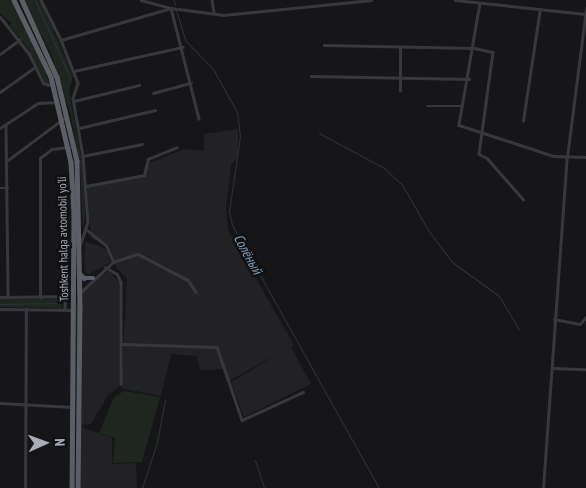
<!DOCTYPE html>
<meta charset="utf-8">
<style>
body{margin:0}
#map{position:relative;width:586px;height:488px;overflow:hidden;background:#161618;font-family:"PT Sans Narrow",sans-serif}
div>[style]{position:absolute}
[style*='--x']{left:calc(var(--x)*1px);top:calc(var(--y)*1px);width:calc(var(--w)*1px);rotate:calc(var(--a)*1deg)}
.built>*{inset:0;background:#222225}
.green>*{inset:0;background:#1e261f;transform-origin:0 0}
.stream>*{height:1px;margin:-0.5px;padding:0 0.5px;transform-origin:0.5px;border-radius:0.5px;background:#2c353c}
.minor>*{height:2.5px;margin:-1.25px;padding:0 1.25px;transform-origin:1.25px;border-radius:1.25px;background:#37383d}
.tertiary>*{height:3px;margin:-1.5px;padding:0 1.5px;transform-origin:1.5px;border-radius:1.5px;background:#37383d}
.trunk>*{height:4.5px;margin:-2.25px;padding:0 2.25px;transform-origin:2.25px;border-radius:2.25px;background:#5b5e65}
span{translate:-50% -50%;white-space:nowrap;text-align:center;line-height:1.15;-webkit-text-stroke:5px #111113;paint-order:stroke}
.street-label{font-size:12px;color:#a8adb8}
.water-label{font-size:14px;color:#7f9bb3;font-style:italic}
.north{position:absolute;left:20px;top:418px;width:50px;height:50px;-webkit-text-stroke:4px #111113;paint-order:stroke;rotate:88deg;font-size:14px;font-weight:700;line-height:20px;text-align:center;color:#a8adb8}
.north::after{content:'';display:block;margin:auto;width:18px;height:22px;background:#a8adb8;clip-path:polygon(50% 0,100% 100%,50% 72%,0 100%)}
</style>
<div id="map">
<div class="built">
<i style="clip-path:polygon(238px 129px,238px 156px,231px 165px,226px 208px,228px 230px,294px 345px,291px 347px,311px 384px,244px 417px,231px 382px,289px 348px,227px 382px,223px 369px,200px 370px,197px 356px,171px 354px,161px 396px,121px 388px,127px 278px,116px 268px,110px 246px,91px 238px,87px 186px,145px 176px,149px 163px,184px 149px,204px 151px,204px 134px)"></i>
<i style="clip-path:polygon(85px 241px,106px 249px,111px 262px,89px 274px,84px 273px)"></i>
<i style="clip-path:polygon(109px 271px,119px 282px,119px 387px,108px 395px,91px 424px,80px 425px,83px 288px)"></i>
<i style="clip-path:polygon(81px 427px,112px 438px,112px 464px,136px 463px,137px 488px,81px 488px)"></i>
</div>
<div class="green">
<i style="clip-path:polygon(0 0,11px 0,28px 30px,50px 84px,45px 82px,28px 48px,10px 26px,12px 24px,0 13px)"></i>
<i style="clip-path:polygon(24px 0,40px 0,73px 76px,69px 91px,82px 162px,85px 213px,83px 231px,80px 166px,71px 116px,52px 56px)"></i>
<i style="left:0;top:298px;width:62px;height:9px;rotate:1deg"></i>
<i style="clip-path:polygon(76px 301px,78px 303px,74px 488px)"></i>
<i style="clip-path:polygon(124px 391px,160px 397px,142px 462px,113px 463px,115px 438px,99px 433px,114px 397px)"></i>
</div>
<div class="stream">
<i style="--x:35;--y:0;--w:88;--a:65.8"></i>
<i style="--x:174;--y:0;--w:5;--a:79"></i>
<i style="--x:176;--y:10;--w:31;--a:73"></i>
<i style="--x:185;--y:40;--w:40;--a:46"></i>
<i style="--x:213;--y:69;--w:49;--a:60.8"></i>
<i style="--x:237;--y:112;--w:24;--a:83"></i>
<i style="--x:240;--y:136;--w:76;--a:98.3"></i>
<i style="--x:229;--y:211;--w:14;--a:78"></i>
<i style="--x:232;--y:225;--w:301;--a:60.8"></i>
<i style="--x:319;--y:133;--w:74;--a:28.3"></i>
<i style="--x:384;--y:168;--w:26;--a:43"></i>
<i style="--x:403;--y:186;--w:51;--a:60.4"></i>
<i style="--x:428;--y:230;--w:40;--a:53"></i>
<i style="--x:452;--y:262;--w:58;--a:35.9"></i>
<i style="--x:499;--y:296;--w:39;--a:59"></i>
<i style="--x:0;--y:304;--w:58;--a:-1"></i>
<i style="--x:255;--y:460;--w:29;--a:72"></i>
<i style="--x:142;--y:488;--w:48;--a:-71.9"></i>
<i style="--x:157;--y:442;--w:43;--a:-79.2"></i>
</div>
<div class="minor">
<i style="--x:41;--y:0;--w:45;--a:63.4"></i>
<i style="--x:61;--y:40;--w:46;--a:68.4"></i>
<i style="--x:78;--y:83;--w:16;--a:108"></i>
<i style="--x:73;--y:98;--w:59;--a:80.2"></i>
<i style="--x:83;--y:156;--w:66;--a:85.7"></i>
<i style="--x:88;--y:222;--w:25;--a:108"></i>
<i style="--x:141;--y:0;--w:31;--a:15"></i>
<i style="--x:171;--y:8;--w:53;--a:7.5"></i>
<i style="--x:224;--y:15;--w:148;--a:-5.8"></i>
<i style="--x:212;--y:0;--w:13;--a:81"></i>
<i style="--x:455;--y:0;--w:131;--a:6.1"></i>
<i style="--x:480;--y:3;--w:124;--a:99.8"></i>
<i style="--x:459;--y:125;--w:100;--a:18.1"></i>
<i style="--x:554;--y:156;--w:32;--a:2"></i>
<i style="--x:61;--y:40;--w:115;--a:-16.2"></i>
<i style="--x:171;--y:8;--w:114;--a:75.8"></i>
<i style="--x:324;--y:45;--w:150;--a:1.1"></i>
<i style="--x:474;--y:48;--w:19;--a:12"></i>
<i style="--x:493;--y:52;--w:103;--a:97.8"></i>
<i style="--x:479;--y:154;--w:9;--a:27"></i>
<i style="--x:487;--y:158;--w:55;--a:48.7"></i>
<i style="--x:0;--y:54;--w:24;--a:-36"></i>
<i style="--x:74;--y:71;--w:111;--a:-12.5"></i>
<i style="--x:311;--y:76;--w:158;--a:1.1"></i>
<i style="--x:400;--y:91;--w:44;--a:-90"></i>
<i style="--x:0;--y:92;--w:43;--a:-35.5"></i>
<i style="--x:153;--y:93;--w:39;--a:-15"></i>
<i style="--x:74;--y:101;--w:67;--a:-13.8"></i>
<i style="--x:427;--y:106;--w:36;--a:0"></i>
<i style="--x:523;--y:121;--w:113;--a:-81.4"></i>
<i style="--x:6;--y:126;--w:171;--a:89.3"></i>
<i style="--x:0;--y:128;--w:45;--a:-33.3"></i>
<i style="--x:38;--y:103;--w:19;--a:-3"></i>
<i style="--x:79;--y:128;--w:78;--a:-13.3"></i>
<i style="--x:83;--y:156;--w:60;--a:-11.5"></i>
<i style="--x:8;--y:160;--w:69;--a:-36.7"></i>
<i style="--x:86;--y:186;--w:59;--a:-10.7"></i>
<i style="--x:144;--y:175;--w:16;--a:-76"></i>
<i style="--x:148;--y:159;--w:31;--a:-22"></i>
<i style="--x:0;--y:188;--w:8;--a:0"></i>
<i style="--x:87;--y:230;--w:26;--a:39"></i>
<i style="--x:107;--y:246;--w:16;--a:68"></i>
<i style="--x:105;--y:267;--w:14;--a:30"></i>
<i style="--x:117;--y:274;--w:9;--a:63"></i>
<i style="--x:121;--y:282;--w:102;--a:90"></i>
<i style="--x:81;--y:292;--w:44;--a:-43.2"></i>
<i style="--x:113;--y:262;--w:26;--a:-18"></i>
<i style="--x:138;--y:254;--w:56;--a:27.5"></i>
<i style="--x:188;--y:280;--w:14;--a:56"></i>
<i style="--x:0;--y:297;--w:73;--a:-0.8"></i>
<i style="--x:65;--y:297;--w:12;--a:90"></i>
<i style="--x:40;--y:298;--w:140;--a:-90"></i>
<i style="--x:40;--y:158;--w:15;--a:-37"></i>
<i style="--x:52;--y:149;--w:17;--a:-7"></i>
<i style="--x:0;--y:309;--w:73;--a:0.8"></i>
<i style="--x:554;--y:319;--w:26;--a:11"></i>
<i style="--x:580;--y:324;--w:9;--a:-49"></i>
<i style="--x:122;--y:344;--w:95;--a:1.8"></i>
<i style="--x:217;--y:347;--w:77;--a:71.1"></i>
<i style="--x:242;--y:420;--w:67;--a:-24.7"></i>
<i style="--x:0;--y:403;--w:73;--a:3.1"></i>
<i style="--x:25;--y:488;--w:179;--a:-89.7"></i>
</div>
<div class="tertiary">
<i style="--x:0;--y:17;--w:47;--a:51.9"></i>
<i style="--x:29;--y:54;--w:32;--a:64"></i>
<i style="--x:43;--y:83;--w:10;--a:17"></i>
<i style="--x:553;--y:368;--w:33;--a:2"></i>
<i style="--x:543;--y:488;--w:332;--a:-85.9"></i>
<i style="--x:567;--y:157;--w:150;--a:-82.7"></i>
</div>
<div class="trunk">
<i style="--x:14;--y:0;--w:85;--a:64.3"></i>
<i style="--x:51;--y:77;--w:87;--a:76.8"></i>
<i style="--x:71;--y:162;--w:52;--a:86.7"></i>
<i style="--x:74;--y:214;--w:274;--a:90.4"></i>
<i style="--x:22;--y:0;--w:85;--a:65.6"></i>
<i style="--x:57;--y:77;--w:86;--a:76.6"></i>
<i style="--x:77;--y:161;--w:145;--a:88.8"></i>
<i style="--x:80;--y:306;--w:182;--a:90.6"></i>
<i style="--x:79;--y:273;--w:7;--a:45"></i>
<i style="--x:84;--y:278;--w:9;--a:0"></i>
</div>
<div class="street-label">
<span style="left:63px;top:239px;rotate:-91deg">Toshkent halqa avtomobil yo'li</span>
</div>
<div class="water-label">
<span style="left:248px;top:254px;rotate:61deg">Солёный</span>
</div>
<div class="north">N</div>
</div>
